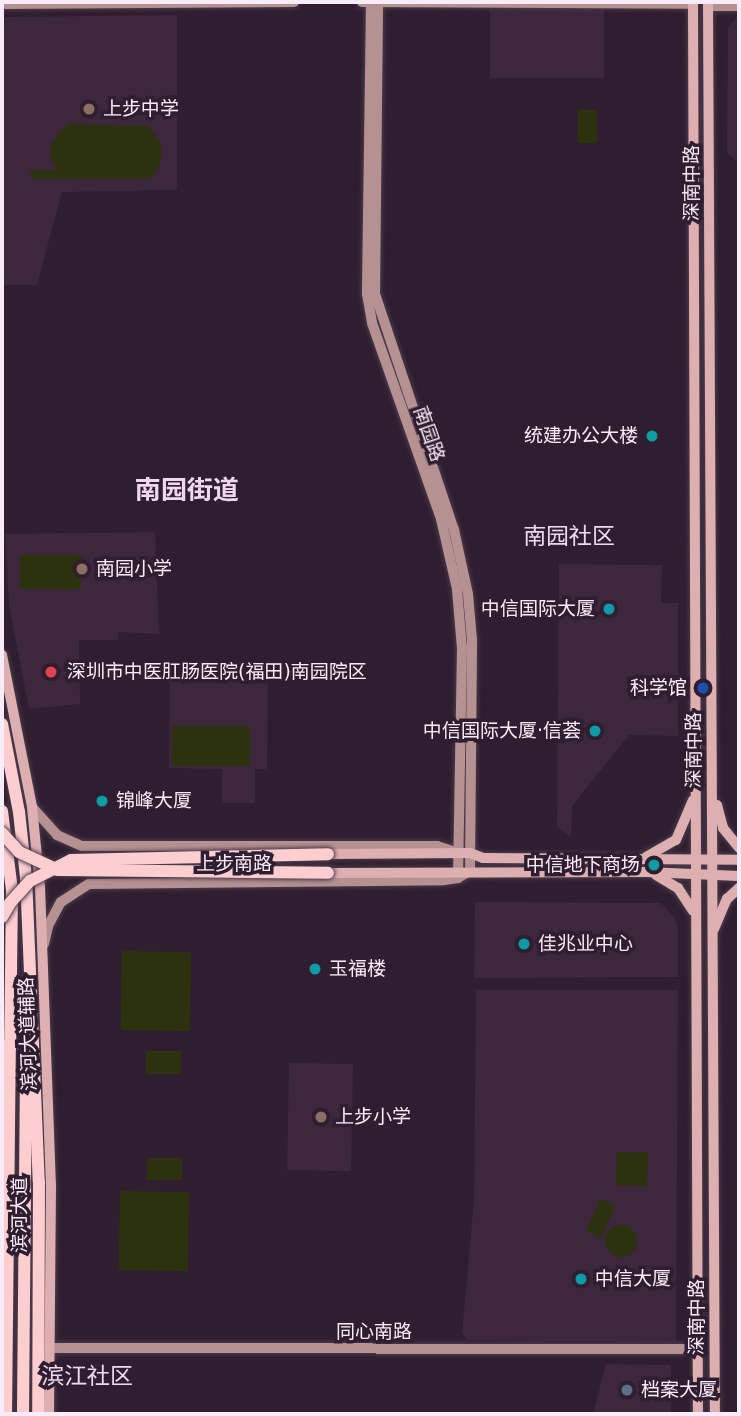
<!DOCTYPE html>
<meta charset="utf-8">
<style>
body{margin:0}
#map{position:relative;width:741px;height:1416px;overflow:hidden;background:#2f1e2f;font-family:"DejaVu Sans","Noto Sans SC",sans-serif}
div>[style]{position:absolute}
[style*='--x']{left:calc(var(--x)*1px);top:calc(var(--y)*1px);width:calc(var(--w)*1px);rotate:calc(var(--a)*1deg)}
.built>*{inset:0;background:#3d273d;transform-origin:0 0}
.green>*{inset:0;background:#2c320e;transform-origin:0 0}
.round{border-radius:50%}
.roads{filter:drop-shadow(0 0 2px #4b3b4b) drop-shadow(0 0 2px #4b3b4b)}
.secondary>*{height:10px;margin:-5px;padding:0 5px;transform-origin:5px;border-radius:5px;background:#b59192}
.primary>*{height:10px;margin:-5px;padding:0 5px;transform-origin:5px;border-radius:5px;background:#deafb1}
.highway>*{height:12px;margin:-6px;padding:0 6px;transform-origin:6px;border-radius:6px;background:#fcced0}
.bridges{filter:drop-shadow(0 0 2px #4b3b4b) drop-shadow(0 0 2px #4b3b4b)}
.highway-bridge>*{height:12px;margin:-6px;padding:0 6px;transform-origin:6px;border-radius:6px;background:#fcced0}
.dots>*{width:19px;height:19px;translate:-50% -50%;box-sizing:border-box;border:4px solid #2f1e2f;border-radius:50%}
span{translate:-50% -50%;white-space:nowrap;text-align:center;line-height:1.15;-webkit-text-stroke:7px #2f1e2f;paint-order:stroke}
.poi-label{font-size:19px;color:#f8ecf8}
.left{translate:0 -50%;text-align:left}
.right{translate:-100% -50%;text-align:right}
.street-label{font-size:19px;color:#f8ecf8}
.quarter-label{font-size:23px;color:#efd7ee}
.district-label{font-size:26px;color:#efd7ee;font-weight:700}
.frame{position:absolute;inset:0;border:4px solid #f8ecf8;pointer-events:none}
</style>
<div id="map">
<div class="built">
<i style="left:490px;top:7px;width:114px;height:71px"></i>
<i style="clip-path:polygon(177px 15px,177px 190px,62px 192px,37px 285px,2px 285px,2px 17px)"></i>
<i style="clip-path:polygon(739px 15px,739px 164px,727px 153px,728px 27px)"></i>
<i style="clip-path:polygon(155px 532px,159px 634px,119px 632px,118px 640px,79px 640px,80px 704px,29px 709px,9px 605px,5px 534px)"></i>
<i style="clip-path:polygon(559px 564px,662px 565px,661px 603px,678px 603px,678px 736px,629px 735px,572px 806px,571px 837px,557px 827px)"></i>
<i style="clip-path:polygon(170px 660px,256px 661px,268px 672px,267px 769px,255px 769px,255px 803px,222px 803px,222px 769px,169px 768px)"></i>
<i style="clip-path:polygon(475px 902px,661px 903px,675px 918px,678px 928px,678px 977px,474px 978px)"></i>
<i style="clip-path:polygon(476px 990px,678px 990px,676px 1342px,467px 1340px,462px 1333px,474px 1200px)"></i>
<i style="left:289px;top:1063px;width:64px;height:107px;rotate:1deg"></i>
<i style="clip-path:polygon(606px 1364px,671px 1365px,671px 1414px,593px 1414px)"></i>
</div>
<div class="green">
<i style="left:578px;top:110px;width:19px;height:33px"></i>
<i style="clip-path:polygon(69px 124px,149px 126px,161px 144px,161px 161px,156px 172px,149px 179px,31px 179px,31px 170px,57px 170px,50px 158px,51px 145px,59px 132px)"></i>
<i style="left:20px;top:555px;width:61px;height:34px"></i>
<i style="left:172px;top:726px;width:78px;height:40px"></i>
<i style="left:122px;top:951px;width:69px;height:79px;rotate:1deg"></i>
<i style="left:181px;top:1051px;width:23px;height:35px;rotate:90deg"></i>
<i style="left:617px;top:1152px;width:31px;height:33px;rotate:2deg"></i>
<i style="left:147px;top:1158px;width:35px;height:22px"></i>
<i style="left:120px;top:1191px;width:69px;height:79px;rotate:1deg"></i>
<i style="left:600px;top:1199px;width:17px;height:35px;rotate:24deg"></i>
<i class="round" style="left:605px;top:1225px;width:32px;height:32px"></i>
</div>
<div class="roads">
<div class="secondary">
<i style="--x:362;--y:2;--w:331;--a:0.3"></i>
<i style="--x:371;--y:2;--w:292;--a:90.8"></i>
<i style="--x:367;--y:294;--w:29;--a:80"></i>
<i style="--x:372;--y:323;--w:208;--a:70.6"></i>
<i style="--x:441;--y:519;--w:72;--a:77.1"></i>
<i style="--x:457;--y:589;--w:59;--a:85.2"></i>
<i style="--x:462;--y:648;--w:230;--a:91"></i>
<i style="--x:2;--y:4;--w:292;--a:-0.4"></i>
<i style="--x:708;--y:6;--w:31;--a:0"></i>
<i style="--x:32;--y:807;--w:38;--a:48"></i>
<i style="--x:57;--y:835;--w:27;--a:24"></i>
<i style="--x:82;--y:846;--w:355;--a:0"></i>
<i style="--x:437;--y:846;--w:22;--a:18"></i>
<i style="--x:44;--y:944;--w:18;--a:-77"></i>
<i style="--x:48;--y:926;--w:27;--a:-62"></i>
<i style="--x:61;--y:902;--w:33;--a:-33"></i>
<i style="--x:89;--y:884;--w:355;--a:-0.6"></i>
<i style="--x:444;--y:880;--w:14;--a:-8"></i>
<i style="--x:458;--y:878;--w:14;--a:-30"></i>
<i style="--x:470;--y:871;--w:231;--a:-89.5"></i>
<i style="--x:472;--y:640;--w:46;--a:-95"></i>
<i style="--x:468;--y:594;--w:66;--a:-102.3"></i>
<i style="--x:454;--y:530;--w:249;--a:-108.5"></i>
<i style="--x:375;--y:294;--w:292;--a:-89.4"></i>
<i style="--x:50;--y:1348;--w:648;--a:0.09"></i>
</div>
<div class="primary">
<i style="--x:693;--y:2;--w:1412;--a:89.8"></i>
<i style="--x:708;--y:2;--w:1412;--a:89.72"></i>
<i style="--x:2;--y:655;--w:155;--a:78.8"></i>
<i style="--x:32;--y:807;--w:80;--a:84.3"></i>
<i style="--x:40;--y:887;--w:298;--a:87.9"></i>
<i style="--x:51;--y:1185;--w:229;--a:90.5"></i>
<i style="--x:717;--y:805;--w:24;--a:75"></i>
<i style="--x:723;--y:828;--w:26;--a:51"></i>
<i style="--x:328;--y:854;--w:142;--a:-0.4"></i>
<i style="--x:470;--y:853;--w:14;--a:21"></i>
<i style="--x:483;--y:858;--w:256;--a:0.4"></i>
<i style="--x:646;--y:857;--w:34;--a:-30"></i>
<i style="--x:676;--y:840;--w:43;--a:-67"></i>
<i style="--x:328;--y:873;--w:318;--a:-0.2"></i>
<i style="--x:646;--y:872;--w:93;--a:2.5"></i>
<i style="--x:656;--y:875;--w:26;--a:31"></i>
<i style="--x:678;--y:888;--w:27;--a:57"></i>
<i style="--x:714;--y:929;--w:33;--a:-67"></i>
<i style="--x:727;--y:899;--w:16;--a:-43"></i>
</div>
<div class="highway">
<i style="--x:2;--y:724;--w:90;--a:79.1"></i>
<i style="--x:19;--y:812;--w:65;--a:83.9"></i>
<i style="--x:26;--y:877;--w:305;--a:87.6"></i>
<i style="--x:39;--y:1182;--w:232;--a:90.2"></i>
<i style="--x:2;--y:811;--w:80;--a:82.8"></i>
<i style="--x:12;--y:890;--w:158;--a:90.7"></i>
<i style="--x:6;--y:1414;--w:371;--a:-89.4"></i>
<i style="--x:23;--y:1414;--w:328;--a:-89.5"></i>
</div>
</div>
<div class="bridges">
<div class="highway-bridge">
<i style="--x:2;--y:833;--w:25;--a:48"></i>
<i style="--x:19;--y:852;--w:43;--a:24.8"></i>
<i style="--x:58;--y:870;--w:270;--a:0.6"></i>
<i style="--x:2;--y:917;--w:16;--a:-60"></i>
<i style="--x:10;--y:903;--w:30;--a:-48"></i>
<i style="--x:30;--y:881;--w:46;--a:-27.1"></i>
<i style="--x:71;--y:860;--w:257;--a:-1.3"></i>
</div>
</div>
<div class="dots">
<i style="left:89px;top:109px;background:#8d6e63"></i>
<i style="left:652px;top:436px;background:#0f9aa8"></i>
<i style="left:82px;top:569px;background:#8d6e63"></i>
<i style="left:609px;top:609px;background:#0f9aa8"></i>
<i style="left:51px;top:672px;background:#e0444e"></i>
<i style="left:703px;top:688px;background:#1a4fb4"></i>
<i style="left:595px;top:731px;background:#0f9aa8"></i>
<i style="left:102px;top:801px;background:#0f9aa8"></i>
<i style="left:654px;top:865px;background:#0f9aa8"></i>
<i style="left:524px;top:944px;background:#0f9aa8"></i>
<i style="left:315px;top:969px;background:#0f9aa8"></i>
<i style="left:321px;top:1117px;background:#8d6e63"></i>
<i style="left:581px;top:1279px;background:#0f9aa8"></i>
<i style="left:627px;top:1390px;background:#5c6f8a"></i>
</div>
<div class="poi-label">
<span class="left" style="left:103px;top:109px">上步中学</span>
<span class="right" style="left:638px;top:436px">统建办公大楼</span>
<span class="left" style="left:96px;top:569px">南园小学</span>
<span class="right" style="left:595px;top:609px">中信国际大厦</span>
<span class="left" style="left:67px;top:672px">深圳市中医肛肠医院(福田)南园院区</span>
<span class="right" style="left:687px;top:688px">科学馆</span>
<span class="right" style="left:581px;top:731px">中信国际大厦·信荟</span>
<span class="left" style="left:116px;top:801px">锦峰大厦</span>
<span class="right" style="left:640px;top:865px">中信地下商场</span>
<span class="left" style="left:538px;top:944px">佳兆业中心</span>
<span class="left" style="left:329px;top:969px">玉福楼</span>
<span class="left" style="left:335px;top:1117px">上步小学</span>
<span class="left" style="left:595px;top:1279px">中信大厦</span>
<span class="left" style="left:641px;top:1390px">档案大厦</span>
</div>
<div class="street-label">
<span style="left:692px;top:183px;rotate:-90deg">深南中路</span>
<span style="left:429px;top:434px;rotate:71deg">南园路</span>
<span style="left:694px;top:750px;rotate:-90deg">深南中路</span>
<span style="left:234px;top:864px">上步南路</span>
<span style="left:28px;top:1034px;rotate:-92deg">滨河大道辅路</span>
<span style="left:20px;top:1215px;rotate:-90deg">滨河大道</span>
<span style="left:697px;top:1317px;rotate:-90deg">深南中路</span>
<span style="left:374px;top:1332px">同心南路</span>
</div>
<div class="quarter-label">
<span style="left:569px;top:536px">南园社区</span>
<span style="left:87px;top:1376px">滨江社区</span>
</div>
<div class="district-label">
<span style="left:187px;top:491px">南园街道</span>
</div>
<div class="frame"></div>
</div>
